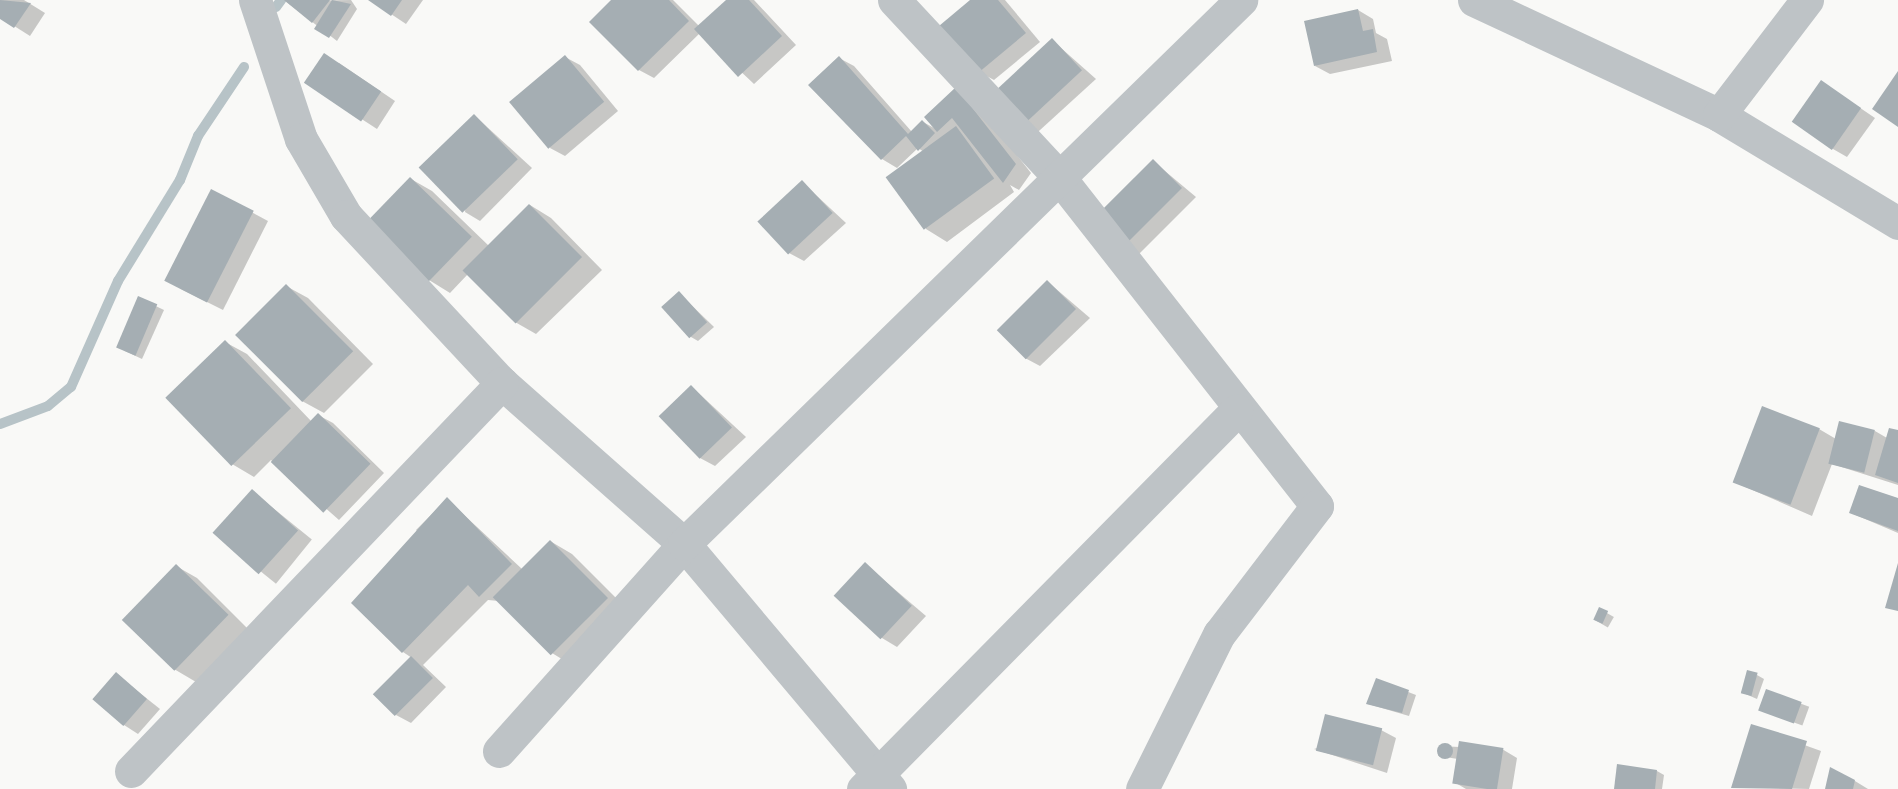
<!DOCTYPE html>
<style>
body{margin:0}
#map{position:relative;width:1898px;height:789px;overflow:hidden;background:#f9f9f7;font-family:"PT Sans",sans-serif}
div>[style]{position:absolute}
[style*='--x']{left:calc(var(--x)*1px);top:calc(var(--y)*1px);width:calc(var(--w)*1px);rotate:calc(var(--a)*1deg)}
.shadow>*{inset:0;background:#0003;transform-origin:0 0}
.stream>*{height:10px;margin:-5px;padding:0 5px;transform-origin:5px;border-radius:5px;background:#b7c3c7}
.building>*{inset:0;background:#a5aeb3;transform-origin:0 0}
.round{border-radius:50%}
.minor>*{height:33px;margin:-16.5px;padding:0 16.5px;transform-origin:16.5px;border-radius:16.5px;background:#bec3c6}
span{translate:-50% -50%;white-space:nowrap;text-align:center;line-height:1.15;-webkit-text-stroke:6px #fff;paint-order:stroke}
</style>
<div id="map">
<div class="shadow">
<i style="clip-path:polygon(0 0,24px 0,45px 13px,30px 36px,0 17px)"></i>
<i style="clip-path:polygon(351px 0,357px 9px,337px 41px,285px 1px)"></i>
<i style="clip-path:polygon(370px 0,423px 0,406px 24px)"></i>
<i style="clip-path:polygon(613px 0,673px 0,699px 26px,728px 0,754px 0,796px 45px,754px 84px,700px 33px,654px 78px,639px 70px)"></i>
<i style="clip-path:polygon(973px 0,1005px 0,1040px 42px,994px 80px,979px 72px)"></i>
<i style="clip-path:polygon(1358px 10px,1373px 19px,1376px 33px,1387px 39px,1392px 61px,1330px 74px,1315px 66px)"></i>
<i style="clip-path:polygon(1052px 40px,1096px 79px,1028px 141px,1013px 133px)"></i>
<i style="clip-path:polygon(565px 57px,580px 65px,618px 111px,565px 156px,550px 148px)"></i>
<i style="clip-path:polygon(839px 58px,854px 66px,912px 132px,923px 122px,936px 129px,971px 97px,1031px 173px,1019px 190px,1010px 185px,1014px 192px,947px 242px,926px 229px,924px 152px,918px 148px,897px 168px,882px 159px)"></i>
<i style="clip-path:polygon(339px 63px,395px 101px,377px 129px,306px 83px)"></i>
<i style="clip-path:polygon(1822px 82px,1875px 118px,1847px 157px,1833px 149px)"></i>
<i style="clip-path:polygon(474px 115px,532px 168px,480px 221px,465px 212px)"></i>
<i style="clip-path:polygon(1153px 161px,1196px 197px,1125px 268px,1110px 259px)"></i>
<i style="clip-path:polygon(411px 179px,432px 191px,489px 246px,530px 205px,551px 218px,602px 270px,536px 334px,515px 322px,468px 274px,450px 293px,429px 280px)"></i>
<i style="clip-path:polygon(802px 182px,846px 223px,804px 261px,789px 253px)"></i>
<i style="clip-path:polygon(212px 191px,268px 221px,223px 310px,181px 289px)"></i>
<i style="clip-path:polygon(1048px 282px,1090px 318px,1040px 366px,1025px 358px)"></i>
<i style="clip-path:polygon(286px 286px,308px 298px,373px 364px,324px 413px,302px 401px,237px 335px)"></i>
<i style="clip-path:polygon(679px 293px,714px 327px,698px 341px,691px 337px)"></i>
<i style="clip-path:polygon(139px 298px,164px 310px,142px 359px,125px 351px)"></i>
<i style="clip-path:polygon(225px 342px,247px 354px,312px 422px,318px 415px,333px 423px,384px 473px,339px 520px,271px 460px,254px 477px,232px 464px)"></i>
<i style="clip-path:polygon(692px 387px,746px 437px,715px 466px,700px 458px)"></i>
<i style="clip-path:polygon(1819px 429px,1836px 439px,1875px 431px,1887px 438px,1898px 432px,1898px 485px,1832px 464px,1812px 516px,1734px 482px)"></i>
<i style="left:252px;top:491px;width:77px;height:57px;rotate:39deg"></i>
<i style="clip-path:polygon(447px 499px,522px 569px,550px 541px,572px 554px,629px 611px,573px 666px,552px 653px,499px 601px,488px 600px,423px 665px,446px 687px,411px 723px,396px 715px,412px 658px,403px 652px,425px 539px,416px 530px)"></i>
<i style="clip-path:polygon(1898px 500px,1898px 533px,1851px 513px)"></i>
<i style="clip-path:polygon(865px 564px,926px 616px,897px 647px,882px 638px)"></i>
<i style="clip-path:polygon(176px 566px,197px 578px,248px 629px,196px 682px,174px 669px)"></i>
<i style="left:1600px;top:609px;width:16px;height:12px;rotate:30deg"></i>
<i style="clip-path:polygon(116px 674px,160px 709px,138px 734px,124px 725px)"></i>
<i style="clip-path:polygon(1757px 675px,1764px 679px,1757px 699px,1741px 692px)"></i>
<i style="clip-path:polygon(1377px 680px,1416px 695px,1409px 716px,1368px 704px)"></i>
<i style="left:1766px;top:691px;width:46px;height:20px;rotate:20deg"></i>
<i style="clip-path:polygon(1752px 726px,1821px 751px,1809px 789px,1732px 787px)"></i>
<i style="clip-path:polygon(1381px 730px,1396px 738px,1387px 773px,1314px 749px)"></i>
<i style="clip-path:polygon(1439px 746px,1502px 749px,1517px 758px,1512px 789px,1466px 789px,1454px 782px,1458px 759px,1438px 756px)"></i>
<i style="clip-path:polygon(1657px 771px,1664px 775px,1662px 789px,1615px 789px)"></i>
<i style="clip-path:polygon(1855px 781px,1868px 789px,1826px 789px)"></i>
</div>
<div class="stream">
<i style="--x:276;--y:7;--w:9;--a:-54"></i>
<i style="--x:0;--y:424;--w:51;--a:-20.6"></i>
<i style="--x:48;--y:406;--w:30;--a:-40"></i>
<i style="--x:71;--y:387;--w:116;--a:-66.1"></i>
<i style="--x:118;--y:281;--w:119;--a:-58.5"></i>
<i style="--x:180;--y:180;--w:48;--a:-67.8"></i>
<i style="--x:198;--y:136;--w:83;--a:-56.3"></i>
</div>
<div class="building">
<i style="clip-path:polygon(0 0,31px 3px,14px 28px,0 19px)"></i>
<i style="clip-path:polygon(284px 0,330px 0,312px 23px)"></i>
<i style="clip-path:polygon(332px 0,351px 4px,329px 38px,314px 29px)"></i>
<i style="clip-path:polygon(368px 0,402px 0,391px 16px)"></i>
<i style="clip-path:polygon(611px 0,669px 0,689px 21px,638px 71px,589px 22px)"></i>
<i style="clip-path:polygon(726px 0,749px 0,782px 36px,738px 77px,694px 29px)"></i>
<i style="clip-path:polygon(970px 0,998px 0,1026px 33px,978px 73px,939px 26px)"></i>
<i style="clip-path:polygon(1358px 9px,1363px 31px,1373px 29px,1377px 52px,1314px 66px,1304px 21px)"></i>
<i style="left:1052px;top:38px;width:44px;height:94px;rotate:47deg"></i>
<i style="left:324px;top:53px;width:69px;height:36px;rotate:34deg"></i>
<i style="left:565px;top:55px;width:61px;height:73px;rotate:50deg"></i>
<i style="clip-path:polygon(839px 56px,908px 134px,922px 120px,935px 133px,918px 151px,906px 136px,881px 160px,808px 85px)"></i>
<i style="clip-path:polygon(1898px 71px,1898px 127px,1872px 109px)"></i>
<i style="left:1821px;top:80px;width:49px;height:51px;rotate:35deg"></i>
<i style="clip-path:polygon(956px 87px,1016px 164px,1003px 183px,952px 118px,937px 132px,924px 117px)"></i>
<i style="left:474px;top:114px;width:63px;height:77px;rotate:46deg"></i>
<i style="left:956px;top:126px;width:65px;height:87px;rotate:54deg"></i>
<i style="left:1153px;top:159px;width:41px;height:102px;rotate:45deg"></i>
<i style="left:410px;top:177px;width:86px;height:64px;rotate:44deg"></i>
<i style="left:802px;top:180px;width:45px;height:61px;rotate:47deg"></i>
<i style="left:211px;top:189px;width:48px;height:103px;rotate:27deg"></i>
<i style="left:529px;top:204px;width:75px;height:94px;rotate:45deg"></i>
<i style="left:1047px;top:280px;width:41px;height:71px;rotate:45deg"></i>
<i style="left:286px;top:284px;width:95px;height:72px;rotate:45deg"></i>
<i style="left:679px;top:291px;width:42px;height:24px;rotate:48deg"></i>
<i style="left:138px;top:296px;width:21px;height:56px;rotate:23deg"></i>
<i style="left:225px;top:340px;width:95px;height:83px;rotate:46deg"></i>
<i style="left:691px;top:385px;width:59px;height:45px;rotate:46deg"></i>
<i style="left:1762px;top:406px;width:62px;height:82px;rotate:21deg"></i>
<i style="left:318px;top:413px;width:73px;height:68px;rotate:44deg"></i>
<i style="left:1839px;top:421px;width:37px;height:44px;rotate:14deg"></i>
<i style="clip-path:polygon(1889px 428px,1898px 430px,1898px 483px,1875px 475px)"></i>
<i style="clip-path:polygon(1859px 485px,1898px 498px,1898px 531px,1849px 513px)"></i>
<i style="left:252px;top:489px;width:62px;height:59px;rotate:42deg"></i>
<i style="clip-path:polygon(447px 497px,512px 564px,479px 597px,468px 585px,402px 653px,351px 603px)"></i>
<i style="left:550px;top:540px;width:82px;height:81px;rotate:45deg"></i>
<i style="left:865px;top:562px;width:64px;height:46px;rotate:43deg"></i>
<i style="clip-path:polygon(1898px 563px,1898px 611px,1885px 608px)"></i>
<i style="left:176px;top:564px;width:73px;height:78px;rotate:44deg"></i>
<i style="left:1599px;top:607px;width:10px;height:14px;rotate:24deg"></i>
<i style="left:411px;top:656px;width:31px;height:54px;rotate:45deg"></i>
<i style="left:1747px;top:670px;width:11px;height:24px;rotate:15deg"></i>
<i style="left:116px;top:672px;width:41px;height:36px;rotate:41deg"></i>
<i style="clip-path:polygon(1376px 678px,1409px 690px,1402px 713px,1366px 704px)"></i>
<i style="left:1766px;top:689px;width:38px;height:23px;rotate:20deg"></i>
<i style="left:1325px;top:714px;width:59px;height:38px;rotate:14deg"></i>
<i style="clip-path:polygon(1751px 724px,1807px 741px,1792px 789px,1731px 788px)"></i>
<i style="left:1459px;top:741px;width:45px;height:43px;rotate:9deg"></i>
<i class="round" style="left:1437px;top:743px;width:16px;height:16px"></i>
<i style="clip-path:polygon(1617px 764px,1657px 770px,1655px 789px,1614px 789px)"></i>
<i style="clip-path:polygon(1830px 767px,1855px 780px,1853px 789px,1825px 789px)"></i>
</div>
<div class="minor">
<i style="--x:255;--y:0;--w:146;--a:71.7"></i>
<i style="--x:301;--y:139;--w:89;--a:59.7"></i>
<i style="--x:346;--y:216;--w:229;--a:47"></i>
<i style="--x:502;--y:383;--w:243;--a:41.5"></i>
<i style="--x:684;--y:544;--w:320;--a:49.9"></i>
<i style="--x:894;--y:0;--w:242;--a:47"></i>
<i style="--x:1059;--y:177;--w:418;--a:51.9"></i>
<i style="--x:1317;--y:506;--w:161;--a:127.4"></i>
<i style="--x:1219;--y:634;--w:173;--a:116.4"></i>
<i style="--x:1474;--y:0;--w:271;--a:25.1"></i>
<i style="--x:1719;--y:115;--w:209;--a:31.1"></i>
<i style="--x:1719;--y:115;--w:145;--a:-52.6"></i>
<i style="--x:499;--y:751;--w:278;--a:-48.2"></i>
<i style="--x:684;--y:544;--w:779;--a:-44.32"></i>
<i style="--x:131;--y:771;--w:537;--a:-46.28"></i>
<i style="--x:863;--y:789;--w:532;--a:-45.38"></i>
</div>
</div>
